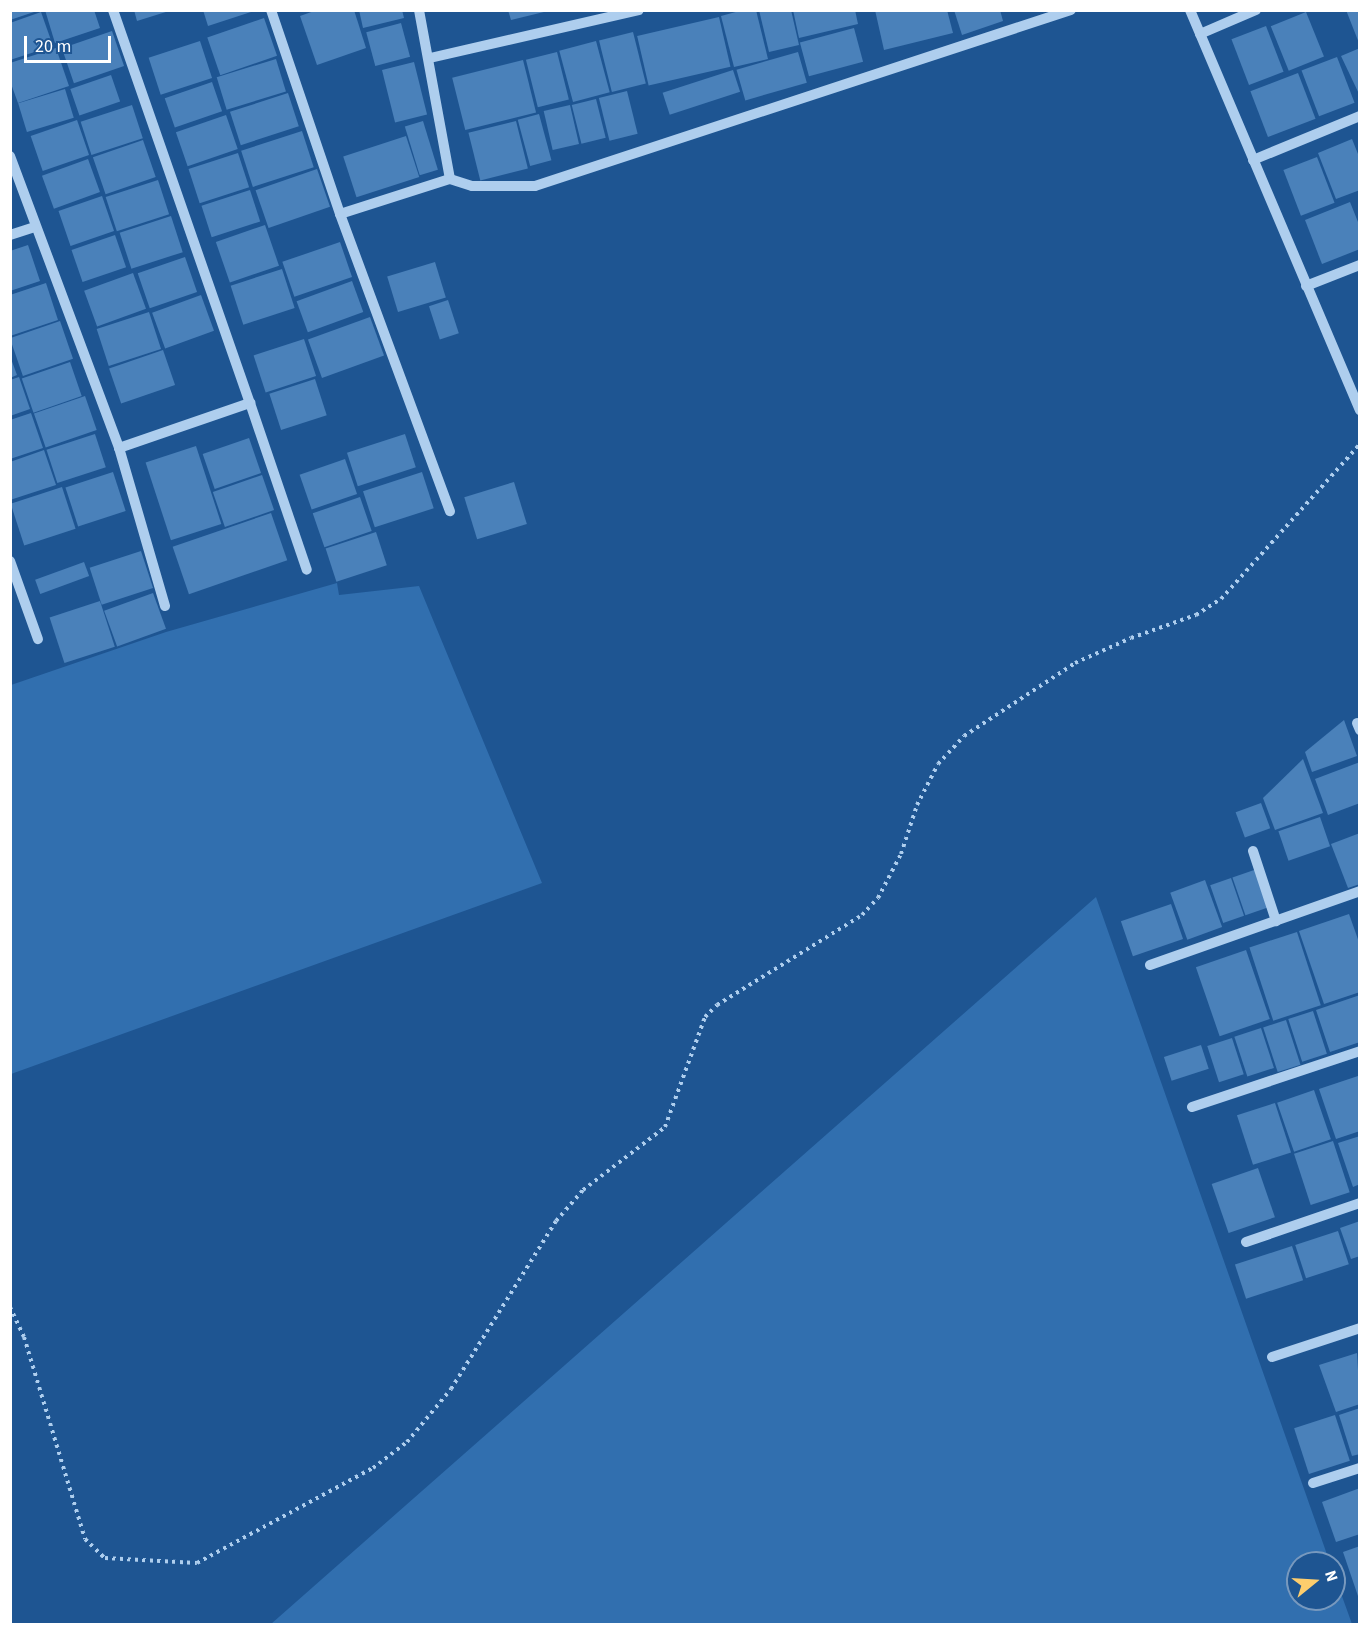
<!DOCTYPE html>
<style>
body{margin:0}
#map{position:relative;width:1370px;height:1635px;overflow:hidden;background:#1e5592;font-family:"Source Sans 3",sans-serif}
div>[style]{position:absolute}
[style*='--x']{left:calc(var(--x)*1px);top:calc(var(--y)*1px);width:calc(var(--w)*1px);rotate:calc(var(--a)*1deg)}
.green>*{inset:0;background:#316faf}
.building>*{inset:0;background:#4a81ba;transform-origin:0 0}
.path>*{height:4px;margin-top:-2px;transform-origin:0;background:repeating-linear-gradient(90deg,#aeceee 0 3px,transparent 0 7.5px)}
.minor>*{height:10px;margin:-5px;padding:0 5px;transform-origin:5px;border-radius:5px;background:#aeceee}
span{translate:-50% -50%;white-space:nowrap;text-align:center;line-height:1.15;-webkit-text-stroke:4.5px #1e5592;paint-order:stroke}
.frame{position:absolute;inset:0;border:12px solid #fff;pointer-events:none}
.north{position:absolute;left:1286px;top:1551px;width:60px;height:60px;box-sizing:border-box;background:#1e5592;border:2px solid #7899be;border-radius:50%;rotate:72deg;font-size:16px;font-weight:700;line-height:24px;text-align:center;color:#fff}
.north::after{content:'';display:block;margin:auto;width:21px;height:27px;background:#fdcd6d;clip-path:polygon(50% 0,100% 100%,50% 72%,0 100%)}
.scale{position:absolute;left:24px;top:36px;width:87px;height:27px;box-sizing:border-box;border:3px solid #fff;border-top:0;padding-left:8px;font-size:18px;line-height:21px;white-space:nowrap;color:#fff;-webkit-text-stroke:4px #1e5592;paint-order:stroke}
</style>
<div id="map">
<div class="green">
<i style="clip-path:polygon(337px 583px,339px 595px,419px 586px,542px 883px,11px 1074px,11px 685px,166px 632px)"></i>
<i style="clip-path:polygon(1096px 897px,1330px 1563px,1298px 1563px,1298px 1599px,1334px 1599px,1334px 1574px,1352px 1624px,271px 1624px)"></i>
</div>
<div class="building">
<i style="clip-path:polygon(10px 10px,37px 10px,37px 11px,10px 20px)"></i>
<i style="clip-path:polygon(45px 10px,94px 10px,100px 28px,55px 43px)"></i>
<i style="clip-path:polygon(134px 10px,169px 10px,169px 11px,137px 21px)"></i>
<i style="clip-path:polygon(203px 10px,254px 10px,254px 11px,208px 26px)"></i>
<i style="clip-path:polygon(317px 10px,354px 10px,366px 48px,317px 65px,300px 16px)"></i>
<i style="clip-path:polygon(359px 10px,402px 10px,404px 18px,363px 28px)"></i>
<i style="clip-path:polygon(508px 10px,548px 10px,548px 11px,511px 20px)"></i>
<i style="clip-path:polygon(743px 10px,756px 10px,768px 59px,734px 67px,721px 16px)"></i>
<i style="clip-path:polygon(759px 10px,791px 10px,799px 45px,769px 52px)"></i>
<i style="clip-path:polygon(793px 10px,855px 10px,858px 24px,799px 38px)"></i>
<i style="clip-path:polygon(875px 10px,947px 10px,953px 33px,884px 50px)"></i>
<i style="clip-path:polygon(954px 10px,1000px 10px,1003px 21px,962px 35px)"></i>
<i style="clip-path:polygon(1346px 10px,1360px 10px,1360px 43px,1359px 43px)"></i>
<i style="clip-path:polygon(41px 12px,53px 46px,10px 60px,10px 23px)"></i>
<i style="left:1306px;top:12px;width:48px;height:38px;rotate:68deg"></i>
<i style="left:719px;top:17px;width:51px;height:84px;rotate:77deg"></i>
<i style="left:264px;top:18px;width:40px;height:60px;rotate:71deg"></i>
<i style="left:401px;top:23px;width:35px;height:36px;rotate:75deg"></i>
<i style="left:1266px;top:26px;width:49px;height:37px;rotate:69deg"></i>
<i style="left:854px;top:28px;width:35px;height:56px;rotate:75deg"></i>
<i style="left:112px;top:31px;width:37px;height:53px;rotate:71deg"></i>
<i style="left:633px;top:32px;width:53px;height:35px;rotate:76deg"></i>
<i style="left:200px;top:41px;width:39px;height:54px;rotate:72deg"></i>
<i style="left:596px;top:41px;width:53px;height:38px;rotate:75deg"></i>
<i style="clip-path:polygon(56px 48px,69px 86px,18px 103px,10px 81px,10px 63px)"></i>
<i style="clip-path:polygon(1360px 48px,1360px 96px,1341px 56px)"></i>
<i style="left:557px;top:52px;width:49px;height:32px;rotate:76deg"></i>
<i style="left:798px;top:52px;width:32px;height:64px;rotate:74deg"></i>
<i style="left:1337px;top:57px;width:49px;height:38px;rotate:69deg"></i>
<i style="left:276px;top:59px;width:34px;height:62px;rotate:73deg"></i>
<i style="left:523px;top:60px;width:54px;height:73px;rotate:76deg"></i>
<i style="left:414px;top:62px;width:54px;height:33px;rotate:76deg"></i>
<i style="left:733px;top:70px;width:23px;height:74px;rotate:72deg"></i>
<i style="left:1298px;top:73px;width:49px;height:51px;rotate:69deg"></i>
<i style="left:111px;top:75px;width:28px;height:43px;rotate:71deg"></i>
<i style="left:212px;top:82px;width:31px;height:50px;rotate:71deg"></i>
<i style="left:65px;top:89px;width:30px;height:49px;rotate:73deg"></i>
<i style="left:627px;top:91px;width:44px;height:29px;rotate:76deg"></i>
<i style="left:288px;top:93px;width:35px;height:61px;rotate:72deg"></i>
<i style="left:596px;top:99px;width:40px;height:25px;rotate:76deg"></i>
<i style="left:132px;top:105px;width:35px;height:54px;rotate:72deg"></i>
<i style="left:570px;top:105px;width:40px;height:27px;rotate:77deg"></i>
<i style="left:539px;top:114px;width:48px;height:22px;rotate:75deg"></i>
<i style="left:226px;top:115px;width:36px;height:53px;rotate:71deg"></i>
<i style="left:77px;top:120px;width:37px;height:49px;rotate:71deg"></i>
<i style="left:423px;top:121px;width:51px;height:19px;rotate:73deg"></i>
<i style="left:516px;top:121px;width:49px;height:49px;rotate:76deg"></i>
<i style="left:302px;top:131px;width:38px;height:64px;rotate:72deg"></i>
<i style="left:406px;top:136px;width:43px;height:66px;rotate:72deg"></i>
<i style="clip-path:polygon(1352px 139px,1360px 159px,1360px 190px,1336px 199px,1318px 153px)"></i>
<i style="left:143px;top:140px;width:39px;height:53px;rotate:71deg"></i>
<i style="left:238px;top:153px;width:36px;height:52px;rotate:72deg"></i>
<i style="left:1317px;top:157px;width:49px;height:36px;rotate:69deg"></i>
<i style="left:88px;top:159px;width:35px;height:49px;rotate:70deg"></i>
<i style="left:317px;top:169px;width:40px;height:65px;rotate:71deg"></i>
<i style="left:158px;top:180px;width:36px;height:55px;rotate:72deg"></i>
<i style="left:250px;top:190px;width:33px;height:51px;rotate:72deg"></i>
<i style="left:102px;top:196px;width:37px;height:46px;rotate:71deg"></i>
<i style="clip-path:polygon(1350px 202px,1360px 227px,1360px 249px,1322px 264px,1305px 220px)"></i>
<i style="left:171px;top:216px;width:38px;height:54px;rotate:72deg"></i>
<i style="left:265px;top:225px;width:43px;height:52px;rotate:71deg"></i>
<i style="left:115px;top:235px;width:34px;height:46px;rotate:71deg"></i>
<i style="left:340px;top:242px;width:37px;height:61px;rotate:71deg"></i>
<i style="clip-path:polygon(28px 245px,40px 281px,10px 291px,10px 251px)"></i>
<i style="left:185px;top:257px;width:37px;height:50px;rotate:71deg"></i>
<i style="left:435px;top:262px;width:37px;height:50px;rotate:73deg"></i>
<i style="left:282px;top:269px;width:41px;height:54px;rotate:72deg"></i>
<i style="left:133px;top:273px;width:38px;height:52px;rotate:70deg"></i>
<i style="left:352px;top:281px;width:33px;height:59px;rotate:70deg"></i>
<i style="clip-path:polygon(46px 283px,58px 320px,10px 336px,10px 295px)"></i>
<i style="left:201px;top:295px;width:38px;height:52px;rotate:70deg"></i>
<i style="left:448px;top:300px;width:35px;height:20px;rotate:72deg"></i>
<i style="left:149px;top:312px;width:39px;height:55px;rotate:72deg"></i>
<i style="left:370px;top:317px;width:41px;height:66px;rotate:70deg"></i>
<i style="left:60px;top:321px;width:40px;height:53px;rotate:71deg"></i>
<i style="left:304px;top:339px;width:39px;height:53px;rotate:72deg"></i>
<i style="left:163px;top:350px;width:37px;height:57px;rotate:71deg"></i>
<i style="clip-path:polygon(10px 356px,17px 375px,10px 378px)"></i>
<i style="left:70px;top:362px;width:36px;height:51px;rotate:71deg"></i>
<i style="clip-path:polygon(19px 377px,30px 409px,10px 416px,10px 380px)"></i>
<i style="left:315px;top:379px;width:38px;height:48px;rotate:72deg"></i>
<i style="left:85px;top:396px;width:36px;height:54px;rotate:71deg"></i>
<i style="clip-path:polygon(31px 413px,43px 448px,10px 459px,10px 420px)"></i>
<i style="left:95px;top:434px;width:35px;height:51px;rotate:72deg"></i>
<i style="left:405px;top:434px;width:35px;height:61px;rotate:72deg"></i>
<i style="left:249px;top:438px;width:37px;height:49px;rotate:71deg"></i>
<i style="left:196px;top:446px;width:82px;height:53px;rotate:72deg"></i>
<i style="clip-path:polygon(44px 450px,56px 485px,10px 500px,10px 462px)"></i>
<i style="left:345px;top:459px;width:37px;height:48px;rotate:71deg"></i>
<i style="left:113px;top:472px;width:41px;height:50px;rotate:72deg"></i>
<i style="left:422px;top:472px;width:38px;height:62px;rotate:72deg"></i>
<i style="left:262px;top:475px;width:37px;height:52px;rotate:71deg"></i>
<i style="left:514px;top:482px;width:44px;height:52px;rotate:73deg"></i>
<i style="left:62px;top:487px;width:44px;height:54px;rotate:72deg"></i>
<i style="left:360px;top:497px;width:36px;height:50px;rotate:71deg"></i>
<i style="left:271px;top:513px;width:50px;height:104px;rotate:71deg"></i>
<i style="left:376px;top:532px;width:35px;height:53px;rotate:72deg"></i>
<i style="left:141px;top:551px;width:39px;height:54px;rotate:72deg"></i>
<i style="left:84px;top:562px;width:15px;height:52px;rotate:70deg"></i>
<i style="left:153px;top:593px;width:38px;height:52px;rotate:70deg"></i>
<i style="left:100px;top:601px;width:48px;height:53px;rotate:72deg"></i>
<i style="clip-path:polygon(1344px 720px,1357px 756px,1312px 772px,1305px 752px)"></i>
<i style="clip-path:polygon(1303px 759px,1323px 813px,1275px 830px,1263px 798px)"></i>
<i style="clip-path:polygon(1360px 762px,1360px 803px,1328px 815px,1315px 779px)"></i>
<i style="left:1261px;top:803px;width:27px;height:27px;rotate:70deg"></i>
<i style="left:1320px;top:817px;width:31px;height:44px;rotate:71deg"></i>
<i style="clip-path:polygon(1360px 833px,1360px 884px,1348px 888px,1331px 844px)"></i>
<i style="left:1257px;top:869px;width:40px;height:26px;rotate:71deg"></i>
<i style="left:1231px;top:878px;width:40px;height:22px;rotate:71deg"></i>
<i style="left:1205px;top:880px;width:50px;height:37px;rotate:70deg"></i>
<i style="left:1171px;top:904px;width:37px;height:53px;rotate:71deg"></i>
<i style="clip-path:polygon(1349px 914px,1360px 945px,1360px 992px,1324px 1004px,1299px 931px)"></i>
<i style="left:1297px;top:932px;width:77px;height:50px;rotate:72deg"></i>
<i style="left:1246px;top:950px;width:73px;height:53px;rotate:71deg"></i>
<i style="clip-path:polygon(1360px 995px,1360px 1042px,1330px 1052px,1316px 1010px)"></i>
<i style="left:1313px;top:1011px;width:45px;height:26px;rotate:72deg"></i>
<i style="left:1286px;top:1020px;width:47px;height:24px;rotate:72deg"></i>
<i style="left:1261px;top:1028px;width:42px;height:28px;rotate:72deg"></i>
<i style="left:1232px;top:1038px;width:38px;height:26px;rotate:72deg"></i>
<i style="left:1201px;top:1045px;width:25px;height:39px;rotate:72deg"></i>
<i style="clip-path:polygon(1358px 1076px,1360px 1131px,1336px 1139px,1319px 1089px)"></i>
<i style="left:1314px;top:1090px;width:52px;height:39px;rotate:71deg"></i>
<i style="left:1275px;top:1103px;width:52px;height:40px;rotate:72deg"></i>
<i style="clip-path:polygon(1360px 1136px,1360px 1184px,1353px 1187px,1338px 1143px)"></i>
<i style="left:1333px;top:1141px;width:54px;height:41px;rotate:72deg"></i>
<i style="left:1258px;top:1168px;width:52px;height:49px;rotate:71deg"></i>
<i style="clip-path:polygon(1360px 1221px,1360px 1256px,1351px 1259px,1340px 1228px)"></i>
<i style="left:1338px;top:1231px;width:35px;height:45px;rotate:72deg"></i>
<i style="left:1292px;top:1246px;width:36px;height:60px;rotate:72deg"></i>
<i style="clip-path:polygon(1357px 1353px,1360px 1404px,1336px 1412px,1319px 1365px)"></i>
<i style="clip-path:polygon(1360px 1408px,1360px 1454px,1352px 1456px,1339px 1415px)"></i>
<i style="left:1335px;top:1415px;width:48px;height:43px;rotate:72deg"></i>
<i style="clip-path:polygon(1360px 1488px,1360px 1534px,1336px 1542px,1322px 1502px)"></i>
<i style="clip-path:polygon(1360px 1546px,1360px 1599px,1359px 1599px,1343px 1552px)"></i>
</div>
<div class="path">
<i style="--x:10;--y:1307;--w:33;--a:65"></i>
<i style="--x:24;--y:1337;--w:211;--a:73.2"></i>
<i style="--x:85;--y:1539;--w:28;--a:44"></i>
<i style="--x:105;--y:1558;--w:92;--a:3.1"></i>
<i style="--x:197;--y:1563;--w:200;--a:-28.4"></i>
<i style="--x:373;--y:1468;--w:43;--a:-37.4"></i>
<i style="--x:407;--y:1442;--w:69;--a:-50.3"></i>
<i style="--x:451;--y:1389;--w:198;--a:-58"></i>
<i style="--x:556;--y:1221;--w:41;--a:-48.9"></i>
<i style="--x:583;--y:1190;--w:103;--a:-37.5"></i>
<i style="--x:665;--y:1127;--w:117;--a:-70"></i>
<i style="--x:705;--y:1017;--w:17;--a:-45"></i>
<i style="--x:717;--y:1005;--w:171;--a:-31.8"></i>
<i style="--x:862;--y:915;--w:23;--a:-47"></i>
<i style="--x:878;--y:898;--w:50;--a:-62.4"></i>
<i style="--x:901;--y:854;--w:52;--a:-71.9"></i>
<i style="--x:917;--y:805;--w:46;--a:-62.9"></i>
<i style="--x:938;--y:764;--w:38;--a:-47"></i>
<i style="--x:964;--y:736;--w:133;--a:-33.3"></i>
<i style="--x:1075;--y:663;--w:61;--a:-24.1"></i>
<i style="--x:1131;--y:638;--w:69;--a:-19.5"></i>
<i style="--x:1196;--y:615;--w:30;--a:-33"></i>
<i style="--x:1221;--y:599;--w:208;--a:-48.1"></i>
</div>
<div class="minor">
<i style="--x:113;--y:10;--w:416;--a:70.8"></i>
<i style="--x:271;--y:10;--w:215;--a:71.3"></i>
<i style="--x:340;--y:214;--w:317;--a:69.7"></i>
<i style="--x:1190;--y:10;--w:435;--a:67"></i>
<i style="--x:1200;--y:34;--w:61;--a:-23.2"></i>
<i style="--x:430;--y:58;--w:214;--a:-12.9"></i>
<i style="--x:10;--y:156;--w:312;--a:69.5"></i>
<i style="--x:1253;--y:160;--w:116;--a:-22.4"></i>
<i style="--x:450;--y:179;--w:23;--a:18"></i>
<i style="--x:472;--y:186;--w:63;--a:0"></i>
<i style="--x:535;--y:186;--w:564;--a:-18.18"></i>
<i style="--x:340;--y:214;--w:115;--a:-17.7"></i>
<i style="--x:450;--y:179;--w:172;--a:-100.4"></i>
<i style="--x:10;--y:235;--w:26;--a:-18"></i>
<i style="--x:1306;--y:286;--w:58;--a:-21.3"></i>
<i style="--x:10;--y:561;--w:83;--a:70.3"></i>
<i style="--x:165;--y:606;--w:165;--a:-106.2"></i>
<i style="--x:119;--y:448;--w:139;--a:-19"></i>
<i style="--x:250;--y:403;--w:176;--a:71.2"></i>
<i style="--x:1357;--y:723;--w:8;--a:67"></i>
<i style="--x:1253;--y:851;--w:74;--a:71.8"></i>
<i style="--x:1150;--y:965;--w:223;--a:-19.4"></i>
<i style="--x:1192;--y:1107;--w:177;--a:-18.4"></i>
<i style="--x:1246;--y:1242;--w:120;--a:-18.9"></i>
<i style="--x:1272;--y:1357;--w:93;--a:-18.2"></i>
<i style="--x:1313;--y:1483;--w:49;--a:-17.7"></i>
</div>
<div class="frame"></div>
<div class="north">N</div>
<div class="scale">20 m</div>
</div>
